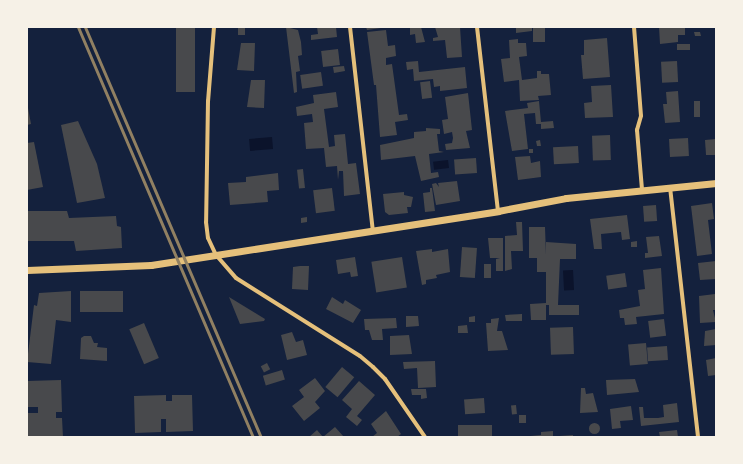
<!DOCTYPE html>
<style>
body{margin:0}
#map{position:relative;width:743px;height:464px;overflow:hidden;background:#14213d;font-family:"Alegreya Sans",sans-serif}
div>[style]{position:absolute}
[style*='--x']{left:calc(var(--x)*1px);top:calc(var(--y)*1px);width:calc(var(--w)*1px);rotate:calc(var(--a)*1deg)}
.water>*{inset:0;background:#0b132b;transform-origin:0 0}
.building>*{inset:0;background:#48494c;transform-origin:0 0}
.round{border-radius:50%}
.minor>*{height:4px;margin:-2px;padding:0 2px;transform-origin:2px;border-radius:2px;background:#e5c07b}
.tertiary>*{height:7px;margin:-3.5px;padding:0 3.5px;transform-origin:3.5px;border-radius:3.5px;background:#e5c07b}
.rail>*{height:3px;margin:-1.5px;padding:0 1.5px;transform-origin:1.5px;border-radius:1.5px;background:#918062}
span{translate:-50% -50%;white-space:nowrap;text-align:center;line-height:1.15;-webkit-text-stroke:4px #f6f1e7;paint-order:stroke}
.frame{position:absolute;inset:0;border:28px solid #f6f1e7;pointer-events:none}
</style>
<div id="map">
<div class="water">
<i style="left:272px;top:137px;width:12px;height:23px;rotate:85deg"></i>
<i style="left:448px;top:160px;width:8px;height:15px;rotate:83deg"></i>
<i style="left:573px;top:270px;width:20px;height:10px;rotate:87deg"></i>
</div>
<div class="building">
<i style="left:176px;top:27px;width:19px;height:65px"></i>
<i style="left:238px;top:27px;width:7px;height:8px"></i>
<i style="clip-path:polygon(286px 27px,298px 30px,301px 42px,302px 55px,298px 56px,300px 71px,296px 72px,297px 92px,294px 93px)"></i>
<i style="clip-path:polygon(317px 27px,336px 27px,337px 37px,311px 40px,311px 35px,318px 34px)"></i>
<i style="clip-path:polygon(366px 27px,381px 27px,381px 28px,367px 30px)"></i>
<i style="clip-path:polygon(407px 27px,421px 27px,425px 42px,416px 43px,415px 34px,410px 35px,410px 28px)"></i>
<i style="clip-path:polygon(435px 27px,460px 27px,462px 57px,447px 58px,445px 40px,433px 41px,433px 38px,438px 37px)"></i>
<i style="clip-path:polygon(516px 27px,532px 27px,532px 31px,516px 33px)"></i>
<i style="left:533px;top:27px;width:12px;height:15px"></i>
<i style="clip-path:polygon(659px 27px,685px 27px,685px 35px,678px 35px,678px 42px,660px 44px)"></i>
<i style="clip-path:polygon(386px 30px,388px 46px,395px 45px,396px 56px,386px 58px,386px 65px,392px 64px,399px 115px,407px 114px,408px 120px,395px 122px,397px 135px,380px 137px,376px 85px,374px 85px,367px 32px)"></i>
<i style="clip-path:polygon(694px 32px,700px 32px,701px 36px,695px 36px)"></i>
<i style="clip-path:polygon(607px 38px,610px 77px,583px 79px,581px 55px,584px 55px,584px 40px)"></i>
<i style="clip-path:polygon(518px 39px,518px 43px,526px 43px,527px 56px,519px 57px,522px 80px,537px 78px,537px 71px,541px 71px,541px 74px,549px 74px,551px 95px,538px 96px,539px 100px,520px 101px,519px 80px,504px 82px,501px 59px,510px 58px,509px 40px)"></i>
<i style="clip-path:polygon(241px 43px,255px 43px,254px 71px,237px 70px)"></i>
<i style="left:690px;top:44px;width:6px;height:13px;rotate:90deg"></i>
<i style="left:338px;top:49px;width:16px;height:17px;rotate:83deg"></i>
<i style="clip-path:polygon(418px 61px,419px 72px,465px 67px,467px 88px,440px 91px,440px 86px,434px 87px,433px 79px,414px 81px,413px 69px,407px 70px,406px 62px)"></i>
<i style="left:677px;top:61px;width:21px;height:16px;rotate:87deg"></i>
<i style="clip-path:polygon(344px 66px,345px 71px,334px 73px,333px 67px)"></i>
<i style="left:321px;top:72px;width:14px;height:21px;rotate:82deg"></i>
<i style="clip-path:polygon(251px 80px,265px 80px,264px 108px,247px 107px)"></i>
<i style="left:430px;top:81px;width:17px;height:10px;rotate:83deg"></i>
<i style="clip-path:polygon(611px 85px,613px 117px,585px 118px,584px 103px,592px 102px,591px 86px)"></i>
<i style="clip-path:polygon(678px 91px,680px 122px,665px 123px,663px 104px,667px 104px,666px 92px)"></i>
<i style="clip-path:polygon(336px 92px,338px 107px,324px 109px,329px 147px,335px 146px,334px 135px,345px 134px,348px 164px,356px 163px,360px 194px,344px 196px,343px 171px,339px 171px,338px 180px,337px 166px,326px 167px,324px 148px,306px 149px,304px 123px,313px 122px,312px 114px,297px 116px,296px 107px,314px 103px,313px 95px)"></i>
<i style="clip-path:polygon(468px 93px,472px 130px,466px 131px,470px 148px,446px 150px,445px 144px,452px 143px,453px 138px,452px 132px,444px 134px,442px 120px,448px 119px,445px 97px)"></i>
<i style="clip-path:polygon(539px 101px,541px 122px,553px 121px,554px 128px,541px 129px,541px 124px,536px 124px,535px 113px,524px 114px,528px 149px,512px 151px,505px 111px,528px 108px,527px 103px)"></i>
<i style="left:694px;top:101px;width:6px;height:16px"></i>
<i style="clip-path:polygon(28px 108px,31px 124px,27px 125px,27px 109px)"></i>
<i style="clip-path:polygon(78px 121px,97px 164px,105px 198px,77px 203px,61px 125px)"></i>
<i style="clip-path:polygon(426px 128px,440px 129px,440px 134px,437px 134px,439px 151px,444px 152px,429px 154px,431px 173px,438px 172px,439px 177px,421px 181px,415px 156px,381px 160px,380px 145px,414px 138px,414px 132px,426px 131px)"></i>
<i style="left:610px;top:135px;width:25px;height:18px;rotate:88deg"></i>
<i style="left:688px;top:138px;width:18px;height:19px;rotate:87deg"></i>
<i style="clip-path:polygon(716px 139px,716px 155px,706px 155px,705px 140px)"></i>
<i style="clip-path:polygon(540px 140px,541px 146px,537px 146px,536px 141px)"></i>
<i style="clip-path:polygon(34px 142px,43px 187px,27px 190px,27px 143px)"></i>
<i style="left:578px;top:146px;width:17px;height:25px;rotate:87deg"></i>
<i style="left:529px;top:149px;width:4px;height:4px"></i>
<i style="clip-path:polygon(530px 156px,531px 163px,540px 161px,541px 177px,518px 180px,515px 157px)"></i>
<i style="left:476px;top:158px;width:15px;height:22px;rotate:86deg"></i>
<i style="left:303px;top:169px;width:19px;height:6px;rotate:84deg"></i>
<i style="clip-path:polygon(278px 173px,279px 190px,267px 191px,268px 202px,230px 205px,228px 183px,246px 182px,246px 177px)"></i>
<i style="clip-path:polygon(457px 181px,460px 201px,436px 205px,432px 184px,436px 183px,439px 187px,438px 183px)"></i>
<i style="left:332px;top:188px;width:23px;height:19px;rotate:83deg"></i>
<i style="clip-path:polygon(430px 188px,432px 188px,435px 211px,425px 212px,423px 193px,430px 192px)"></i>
<i style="clip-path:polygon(404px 192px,404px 195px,413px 197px,411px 207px,407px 207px,408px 213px,389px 215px,385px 212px,383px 194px)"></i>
<i style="clip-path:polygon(712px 203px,714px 219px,708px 220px,712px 254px,697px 256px,691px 206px)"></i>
<i style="left:656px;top:205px;width:16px;height:13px;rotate:86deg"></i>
<i style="clip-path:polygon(27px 211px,67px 211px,69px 218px,116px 216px,117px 226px,121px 227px,122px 248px,76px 251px,74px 241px,27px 241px)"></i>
<i style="clip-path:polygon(627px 215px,630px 239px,622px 240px,621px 232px,601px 234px,602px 249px,594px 249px,590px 219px)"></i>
<i style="clip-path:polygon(307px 217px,307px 222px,301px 223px,301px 218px)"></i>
<i style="clip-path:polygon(516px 222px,522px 222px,523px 251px,511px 251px,512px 269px,505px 271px,505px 236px,517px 235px)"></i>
<i style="clip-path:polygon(529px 227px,545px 227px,546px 255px,546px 242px,576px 244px,576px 259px,560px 259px,558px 305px,579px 305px,579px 315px,549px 315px,549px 305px,546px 305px,546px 320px,531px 320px,530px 304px,546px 303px,546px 272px,537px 272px,537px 258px,529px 258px)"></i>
<i style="clip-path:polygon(659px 236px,662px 256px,645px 258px,645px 253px,648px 253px,646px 237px)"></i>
<i style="clip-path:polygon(488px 238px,503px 238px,503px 271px,496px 271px,496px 259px,500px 258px,490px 258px)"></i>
<i style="clip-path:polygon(637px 241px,637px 247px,631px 247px,631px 242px)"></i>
<i style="left:462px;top:247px;width:15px;height:30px;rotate:4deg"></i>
<i style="clip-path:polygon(432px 249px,432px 252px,448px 249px,450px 272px,436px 275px,437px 278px,426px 280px,426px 284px,422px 285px,416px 251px)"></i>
<i style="clip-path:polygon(355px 257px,358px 276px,351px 277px,350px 272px,338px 274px,336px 260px)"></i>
<i style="left:402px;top:257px;width:31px;height:31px;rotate:81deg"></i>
<i style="clip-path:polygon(716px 261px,716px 279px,700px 280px,698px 263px)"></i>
<i style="left:484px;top:264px;width:7px;height:14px"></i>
<i style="clip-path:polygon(300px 266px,309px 266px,308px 290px,292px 289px,293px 267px)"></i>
<i style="clip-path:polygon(661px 268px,664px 314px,636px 317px,637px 324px,625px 325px,624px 318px,620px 318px,619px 310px,640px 306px,638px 290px,645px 289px,643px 270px)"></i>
<i style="left:625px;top:273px;width:14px;height:19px;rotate:82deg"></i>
<i style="clip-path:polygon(71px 291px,71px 322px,56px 320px,51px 364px,27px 362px,34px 305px,37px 306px,39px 293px)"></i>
<i style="left:80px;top:291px;width:43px;height:21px"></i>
<i style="clip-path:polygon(715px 294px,716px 310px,713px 310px,716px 322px,700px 323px,699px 296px)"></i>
<i style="clip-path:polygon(229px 297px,265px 319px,264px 321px,240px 324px)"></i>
<i style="clip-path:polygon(332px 297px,343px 304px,345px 300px,361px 310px,353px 323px,326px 309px)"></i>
<i style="clip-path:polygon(522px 314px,522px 321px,506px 321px,505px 315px)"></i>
<i style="clip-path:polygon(406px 316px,418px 316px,419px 326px,406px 327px)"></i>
<i style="clip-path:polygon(475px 316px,475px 322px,469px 322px,469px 317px)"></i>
<i style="clip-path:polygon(396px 318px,397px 328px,382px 329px,383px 340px,372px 340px,369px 330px,365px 330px,364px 319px)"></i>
<i style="clip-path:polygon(499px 318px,497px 331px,502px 331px,508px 350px,488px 351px,486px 323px,491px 323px,491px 319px)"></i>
<i style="left:664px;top:319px;width:17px;height:16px;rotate:83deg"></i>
<i style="left:144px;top:323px;width:38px;height:16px;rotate:67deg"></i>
<i style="clip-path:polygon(467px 325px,468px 333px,458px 333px,458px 326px)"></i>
<i style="left:573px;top:327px;width:27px;height:23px;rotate:88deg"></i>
<i style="clip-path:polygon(716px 329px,716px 345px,704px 346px,705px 331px)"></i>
<i style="clip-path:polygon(292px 332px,296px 342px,303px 340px,307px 355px,287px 360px,281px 335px)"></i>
<i style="clip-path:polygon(409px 335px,412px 354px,390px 355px,390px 336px)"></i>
<i style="clip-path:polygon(84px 336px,91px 336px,94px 343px,98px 343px,97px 347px,107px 348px,107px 361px,80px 359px,81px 338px)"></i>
<i style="left:646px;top:343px;width:21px;height:18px;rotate:85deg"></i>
<i style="left:667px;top:346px;width:14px;height:20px;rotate:86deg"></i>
<i style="clip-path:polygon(716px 358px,716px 375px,708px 376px,706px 360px)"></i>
<i style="clip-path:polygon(435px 361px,436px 387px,418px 388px,417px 368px,404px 369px,403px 362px)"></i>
<i style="left:267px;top:363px;width:7px;height:7px;rotate:63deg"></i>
<i style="left:342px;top:367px;width:16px;height:26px;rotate:40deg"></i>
<i style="left:282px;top:370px;width:10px;height:20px;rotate:73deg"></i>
<i style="clip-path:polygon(315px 378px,325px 391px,315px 402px,320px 408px,304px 421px,292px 406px,304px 397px,299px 390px)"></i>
<i style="clip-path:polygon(635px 379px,639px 392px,607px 395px,606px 380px)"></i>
<i style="clip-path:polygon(61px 380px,62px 412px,56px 412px,56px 418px,62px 418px,63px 437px,27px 437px,27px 413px,38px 413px,38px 407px,27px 407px,27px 381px)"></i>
<i style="clip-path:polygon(359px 381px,375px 395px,357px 416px,362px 420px,357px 426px,346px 417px,352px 409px,342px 400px)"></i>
<i style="clip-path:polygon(581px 388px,585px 388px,586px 394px,593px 393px,598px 412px,580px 413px)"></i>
<i style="clip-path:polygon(411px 389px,426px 389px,427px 398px,421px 399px,421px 395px,412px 395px)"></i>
<i style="clip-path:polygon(166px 395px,166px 401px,172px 401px,172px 395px,192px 395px,193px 431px,166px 432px,166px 419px,161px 419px,161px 432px,135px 433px,134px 396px)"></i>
<i style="left:484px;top:398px;width:15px;height:20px;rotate:86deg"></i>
<i style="clip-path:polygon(677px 403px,679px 422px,641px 426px,639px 407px,643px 407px,644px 418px,658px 418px,664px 417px,663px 405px)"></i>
<i style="left:516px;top:405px;width:9px;height:5px;rotate:84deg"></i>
<i style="clip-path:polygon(631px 406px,633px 420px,620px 421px,621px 428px,612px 429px,610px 409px)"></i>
<i style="clip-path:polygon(386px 411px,401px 434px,397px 437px,372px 437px,377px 433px,371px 424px)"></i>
<i style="left:526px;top:415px;width:8px;height:7px;rotate:90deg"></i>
<i class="round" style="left:588.5px;top:422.5px;width:11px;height:11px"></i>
<i style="left:492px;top:425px;width:12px;height:34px;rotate:90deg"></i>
<i style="clip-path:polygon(335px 427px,344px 437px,309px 437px,317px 430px,323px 437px)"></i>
<i style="clip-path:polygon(677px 430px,678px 437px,660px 437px,659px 432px)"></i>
<i style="clip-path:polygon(553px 431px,553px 437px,520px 437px,541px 435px,541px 432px)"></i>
<i style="clip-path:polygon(573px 435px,573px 437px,559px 437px,559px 436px)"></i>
</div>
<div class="minor">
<i style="--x:214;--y:27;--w:74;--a:94.6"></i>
<i style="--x:208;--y:101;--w:121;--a:90.9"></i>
<i style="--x:206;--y:222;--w:16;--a:83"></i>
<i style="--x:208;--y:238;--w:19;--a:65"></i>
<i style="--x:216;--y:255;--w:30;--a:49"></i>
<i style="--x:236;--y:278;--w:146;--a:32.2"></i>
<i style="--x:360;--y:356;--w:17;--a:40"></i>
<i style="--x:373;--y:367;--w:17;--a:45"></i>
<i style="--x:385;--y:379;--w:70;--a:55.4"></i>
<i style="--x:350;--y:27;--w:205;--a:83.6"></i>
<i style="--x:477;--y:27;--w:185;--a:83.5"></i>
<i style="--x:634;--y:27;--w:89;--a:85.5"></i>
<i style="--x:641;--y:116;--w:15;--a:106"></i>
<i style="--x:637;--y:130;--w:60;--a:85.2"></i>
<i style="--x:670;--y:187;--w:252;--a:83.6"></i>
</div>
<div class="tertiary">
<i style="--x:27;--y:270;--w:124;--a:-2.3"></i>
<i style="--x:151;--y:265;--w:351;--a:-8.8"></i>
<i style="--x:498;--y:211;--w:69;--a:-10.8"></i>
<i style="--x:566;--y:198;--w:151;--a:-5.7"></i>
</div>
<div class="rail">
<i style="--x:78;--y:27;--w:446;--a:66.9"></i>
<i style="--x:85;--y:27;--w:446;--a:66.8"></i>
</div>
<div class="frame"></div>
</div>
